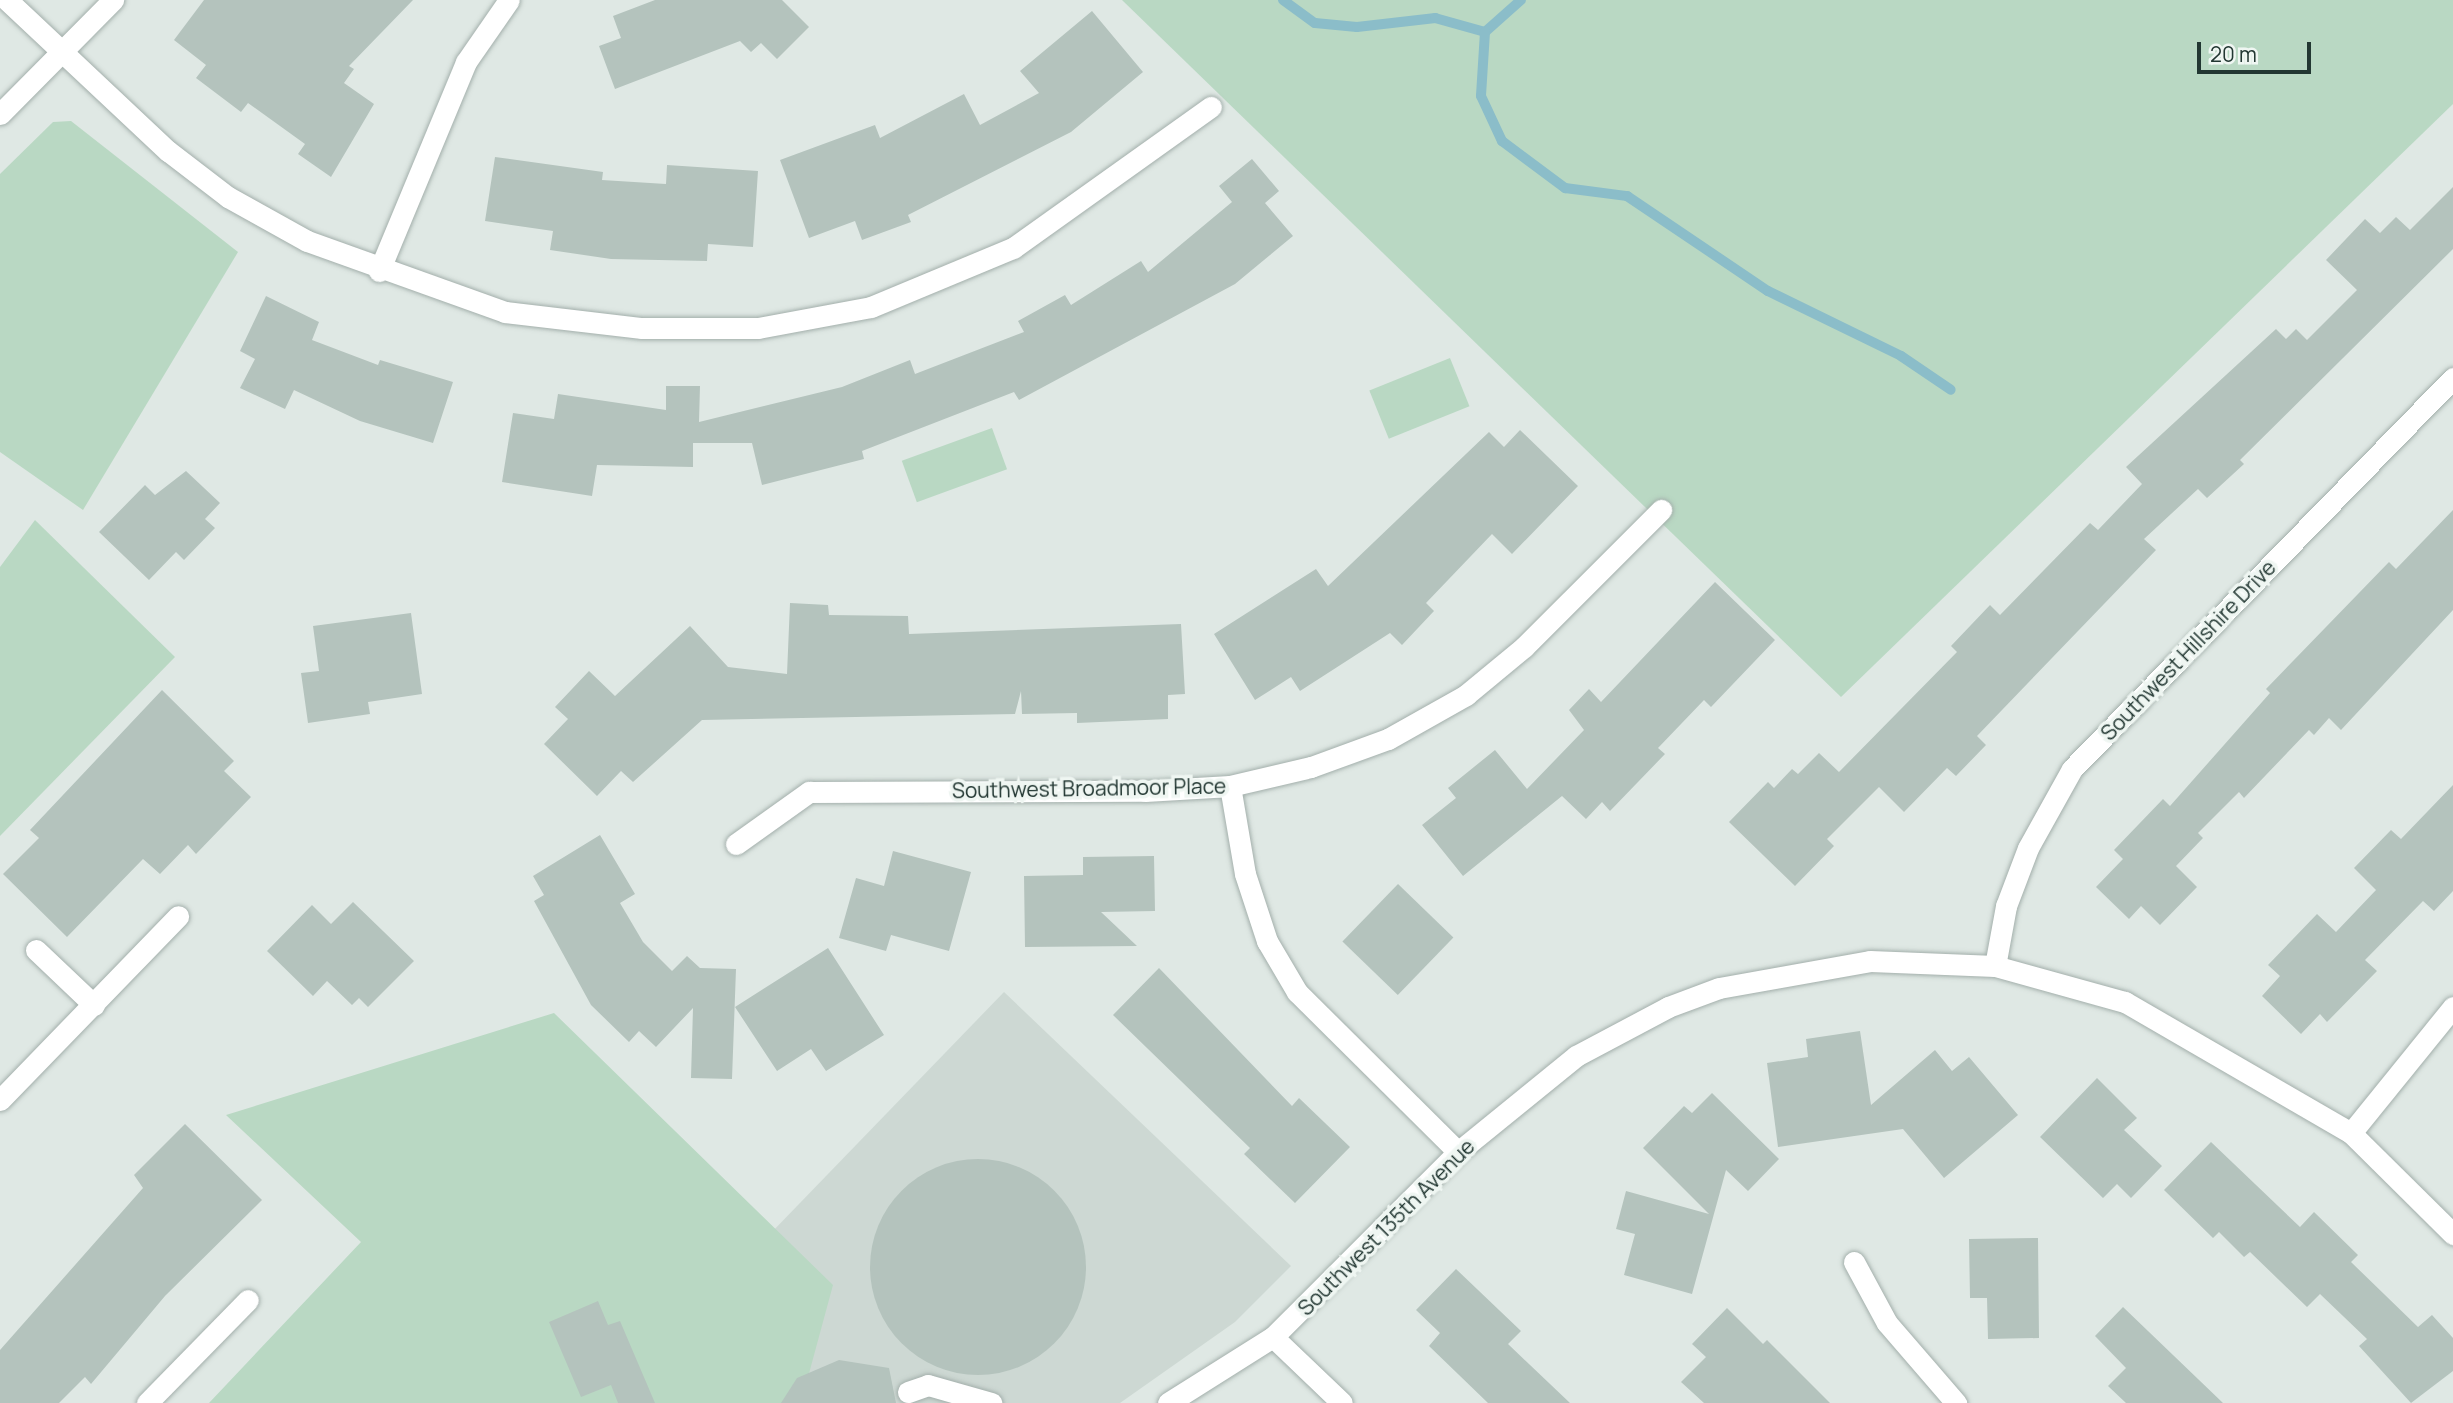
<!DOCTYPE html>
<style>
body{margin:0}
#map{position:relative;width:2453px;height:1403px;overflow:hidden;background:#dfe8e4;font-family:Manrope,sans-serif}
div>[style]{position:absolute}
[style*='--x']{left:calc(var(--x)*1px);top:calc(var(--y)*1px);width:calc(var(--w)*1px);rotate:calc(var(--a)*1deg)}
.built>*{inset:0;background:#cdd8d3}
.green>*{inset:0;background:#b9d8c3;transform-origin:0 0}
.stream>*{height:10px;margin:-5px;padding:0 5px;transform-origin:5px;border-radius:5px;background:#8bbdc9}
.building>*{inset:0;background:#b4c3bd;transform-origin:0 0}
.round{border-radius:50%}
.roads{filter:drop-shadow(0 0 2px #a3afab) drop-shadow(0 0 2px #a3afab)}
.minor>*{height:21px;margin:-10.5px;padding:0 10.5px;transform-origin:10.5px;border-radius:10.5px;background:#fff}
span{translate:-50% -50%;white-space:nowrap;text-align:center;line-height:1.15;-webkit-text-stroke:7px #eff6f2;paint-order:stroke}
.street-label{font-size:21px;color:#223732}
.scale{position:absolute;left:2197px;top:42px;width:114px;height:32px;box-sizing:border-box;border:4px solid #223732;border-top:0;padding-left:9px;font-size:21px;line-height:24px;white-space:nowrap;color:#223732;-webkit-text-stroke:5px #eff6f2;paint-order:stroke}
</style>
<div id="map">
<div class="built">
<i style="clip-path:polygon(1004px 992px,1291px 1266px,1235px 1322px,1120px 1403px,690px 1403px,647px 1361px)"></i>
</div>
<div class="green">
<i style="clip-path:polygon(1122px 0,2453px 0,2453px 104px,1841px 697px)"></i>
<i style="clip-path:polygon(71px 121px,238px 252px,83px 510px,0 452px,0 174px,53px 122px)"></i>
<i style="left:1450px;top:358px;width:52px;height:87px;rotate:68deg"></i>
<i style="left:992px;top:428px;width:44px;height:96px;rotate:70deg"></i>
<i style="clip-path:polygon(35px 520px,175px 657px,0 836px,0 567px)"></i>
<i style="clip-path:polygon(554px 1013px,833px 1285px,801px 1403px,209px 1403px,361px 1242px,226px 1115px)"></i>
</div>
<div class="stream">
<i style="--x:1283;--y:0;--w:39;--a:36"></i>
<i style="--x:1315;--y:23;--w:42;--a:5.4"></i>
<i style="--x:1357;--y:27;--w:79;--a:-6.6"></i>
<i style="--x:1435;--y:18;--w:52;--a:15.6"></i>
<i style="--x:1485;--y:32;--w:48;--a:-41.6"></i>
<i style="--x:1485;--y:32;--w:64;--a:93.6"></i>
<i style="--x:1481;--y:96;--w:50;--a:65"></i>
<i style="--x:1502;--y:141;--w:79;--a:36.7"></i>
<i style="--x:1565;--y:188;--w:63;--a:7.4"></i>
<i style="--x:1627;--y:196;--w:170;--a:34"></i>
<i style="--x:1768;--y:291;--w:148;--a:26"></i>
<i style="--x:1901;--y:356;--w:60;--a:34.2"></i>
</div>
<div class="building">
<i style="clip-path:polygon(204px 0,413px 0,349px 66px,354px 69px,344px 83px,374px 104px,331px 177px,298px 154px,305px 144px,248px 103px,241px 112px,196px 78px,206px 65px,174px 40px)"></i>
<i style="clip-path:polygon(655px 0,782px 0,809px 27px,777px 59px,761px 43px,751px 52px,740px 41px,615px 89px,599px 46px,621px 38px,613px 16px)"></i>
<i style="clip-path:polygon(1092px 11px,1143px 72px,1071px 132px,908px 215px,911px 222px,862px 240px,855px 221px,809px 238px,780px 160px,875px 125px,880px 138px,964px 94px,980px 125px,1039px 93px,1020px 71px)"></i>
<i style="clip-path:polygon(495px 157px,603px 172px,602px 180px,666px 184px,667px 165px,758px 171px,753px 247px,708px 244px,707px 261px,611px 259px,550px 250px,553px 231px,485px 221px)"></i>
<i style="clip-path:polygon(1252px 159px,1279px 191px,1265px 203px,1293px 236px,1235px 284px,1019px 400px,1014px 392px,862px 451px,864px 459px,762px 485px,752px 443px,693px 443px,693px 467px,597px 465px,592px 496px,502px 482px,513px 413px,554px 419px,558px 394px,666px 410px,666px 386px,700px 386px,699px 422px,842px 387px,910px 360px,915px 374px,1024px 332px,1018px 321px,1065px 295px,1071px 305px,1141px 261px,1148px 272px,1232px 202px,1219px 186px)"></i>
<i style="clip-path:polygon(2453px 187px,2453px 249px,2240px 460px,2244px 464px,2207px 498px,2198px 489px,2144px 539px,2156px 550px,1977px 736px,1986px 745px,1956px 776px,1947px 768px,1904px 812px,1879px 787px,1827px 839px,1834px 846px,1795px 886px,1729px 822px,1768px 782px,1774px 788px,1792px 769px,1798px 774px,1819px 753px,1839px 772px,1957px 652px,1951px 646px,1990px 605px,2000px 615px,2090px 523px,2098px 530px,2142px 484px,2126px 467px,2276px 329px,2286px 339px,2296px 329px,2307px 340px,2357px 290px,2326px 260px,2365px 219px,2380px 233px,2396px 217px,2410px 230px)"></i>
<i style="clip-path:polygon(266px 296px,319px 322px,312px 340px,378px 365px,380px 360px,453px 382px,433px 443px,360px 421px,294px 390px,285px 409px,240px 388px,255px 359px,240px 351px)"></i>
<i style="clip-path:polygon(1520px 430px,1578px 486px,1512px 554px,1492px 534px,1426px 603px,1434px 611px,1402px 645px,1390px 633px,1300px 691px,1291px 677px,1255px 700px,1214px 634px,1316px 569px,1328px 586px,1489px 432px,1504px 447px)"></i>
<i style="clip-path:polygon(186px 471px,220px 503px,205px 519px,215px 528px,184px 560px,176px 552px,149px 580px,99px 532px,145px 485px,155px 495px)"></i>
<i style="clip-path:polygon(2453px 510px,2453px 610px,2341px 730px,2329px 718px,2314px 735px,2309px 730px,2244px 798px,2239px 792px,2198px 833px,2203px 838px,2176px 866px,2197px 887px,2160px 925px,2141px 906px,2129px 919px,2096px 887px,2123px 859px,2114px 850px,2163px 799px,2170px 806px,2270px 693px,2266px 689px,2389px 562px,2396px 569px)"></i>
<i style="clip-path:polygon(1715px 582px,1775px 640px,1711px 707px,1704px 700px,1658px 748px,1665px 754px,1610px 811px,1602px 802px,1586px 819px,1562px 796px,1463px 876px,1422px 825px,1456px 798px,1448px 788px,1495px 750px,1527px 789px,1584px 730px,1569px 710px,1589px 689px,1601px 702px)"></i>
<i style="clip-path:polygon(790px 603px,828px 605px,829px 615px,908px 616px,909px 634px,1181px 624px,1185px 694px,1168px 695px,1168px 719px,1077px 723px,1077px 713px,1022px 714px,1021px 691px,1015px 714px,702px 720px,633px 782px,621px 771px,597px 796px,544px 744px,568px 719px,555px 707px,589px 671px,615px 696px,690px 626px,728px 667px,787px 674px)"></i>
<i style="clip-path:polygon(411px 613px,422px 694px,368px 702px,370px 714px,308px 723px,301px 673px,319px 671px,313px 626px)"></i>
<i style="clip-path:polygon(162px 690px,234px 761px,224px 771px,251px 797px,196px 854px,188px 845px,160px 874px,143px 859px,67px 937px,3px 874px,39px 838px,30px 830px)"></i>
<i style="clip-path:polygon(2453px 785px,2453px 891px,2434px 911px,2423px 901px,2365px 960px,2377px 971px,2327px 1022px,2320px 1014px,2301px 1034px,2262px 996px,2280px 976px,2268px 965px,2317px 914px,2336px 932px,2376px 890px,2354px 868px,2391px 830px,2401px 839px)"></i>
<i style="clip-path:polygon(600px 835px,635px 894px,620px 903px,643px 942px,672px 971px,687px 956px,700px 968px,736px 969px,732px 1079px,691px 1078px,693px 1008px,656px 1047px,639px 1031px,629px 1042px,591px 1005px,534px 901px,544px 895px,533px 876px)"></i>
<i style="clip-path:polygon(893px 851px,971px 872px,949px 951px,891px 935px,886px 951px,839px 938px,856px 878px,884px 886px)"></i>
<i style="clip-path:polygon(1154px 856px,1155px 911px,1101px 912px,1137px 946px,1025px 947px,1024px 876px,1083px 875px,1083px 857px)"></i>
<i style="left:1398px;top:884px;width:77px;height:80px;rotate:44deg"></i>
<i style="clip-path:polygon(353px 902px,414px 961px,368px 1007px,359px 998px,352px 1005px,327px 981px,313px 996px,267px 951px,312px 905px,331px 924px)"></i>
<i style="clip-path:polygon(828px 948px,884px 1035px,826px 1071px,811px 1049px,777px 1071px,735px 1007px)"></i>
<i style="clip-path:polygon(1159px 968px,1292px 1106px,1299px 1098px,1350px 1147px,1295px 1203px,1244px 1154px,1250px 1148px,1113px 1015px)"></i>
<i style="clip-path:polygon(1860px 1031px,1871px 1105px,1935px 1050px,1952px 1071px,1969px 1057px,2018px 1115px,1944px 1178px,1903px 1129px,1778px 1147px,1767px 1063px,1808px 1057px,1806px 1039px)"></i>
<i style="clip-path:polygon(2097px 1078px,2137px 1118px,2124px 1130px,2162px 1166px,2131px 1198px,2117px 1184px,2103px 1198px,2040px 1137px)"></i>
<i style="clip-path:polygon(1712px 1093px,1779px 1159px,1748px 1191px,1726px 1170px,1692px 1294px,1624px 1275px,1635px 1234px,1616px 1229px,1626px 1191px,1709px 1214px,1643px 1148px,1684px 1106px,1692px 1113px)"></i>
<i style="clip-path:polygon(185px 1124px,262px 1200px,165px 1296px,91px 1384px,85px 1377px,59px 1403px,0 1403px,0 1350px,143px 1188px,134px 1175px)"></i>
<i style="clip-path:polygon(2211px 1142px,2300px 1227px,2314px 1212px,2358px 1255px,2351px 1262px,2418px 1327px,2432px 1315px,2453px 1338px,2453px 1371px,2411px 1403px,2359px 1346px,2367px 1339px,2320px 1294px,2307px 1307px,2250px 1252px,2244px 1257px,2219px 1232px,2213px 1238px,2164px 1190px)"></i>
<i class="round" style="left:870px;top:1159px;width:216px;height:216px"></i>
<i style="clip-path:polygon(2038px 1238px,2039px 1338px,1988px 1339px,1987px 1298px,1970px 1298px,1969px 1239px)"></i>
<i style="clip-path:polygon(1456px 1269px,1521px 1331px,1508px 1344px,1570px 1403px,1488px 1403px,1429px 1346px,1440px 1333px,1416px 1310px)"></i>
<i style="clip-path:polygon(598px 1301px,608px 1325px,620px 1321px,655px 1403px,618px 1403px,611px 1385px,581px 1397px,549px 1322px)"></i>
<i style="clip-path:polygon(2123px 1307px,2223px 1403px,2126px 1403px,2108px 1386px,2126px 1368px,2095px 1336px)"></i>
<i style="clip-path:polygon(1727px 1308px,1763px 1344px,1767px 1340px,1830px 1403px,1704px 1403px,1681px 1382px,1706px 1357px,1692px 1344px)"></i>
<i style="clip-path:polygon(839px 1360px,889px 1368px,896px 1403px,781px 1403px,797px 1378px)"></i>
</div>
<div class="roads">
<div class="minor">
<i style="--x:7;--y:0;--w:221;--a:43.2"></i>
<i style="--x:168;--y:151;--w:76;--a:37.5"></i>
<i style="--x:228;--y:197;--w:90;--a:29.1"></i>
<i style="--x:307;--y:241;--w:210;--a:19.7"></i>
<i style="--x:505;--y:312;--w:138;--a:6.7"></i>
<i style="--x:642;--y:328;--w:116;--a:0"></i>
<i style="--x:758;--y:328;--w:115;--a:-10.5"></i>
<i style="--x:871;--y:307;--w:154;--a:-22.6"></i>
<i style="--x:1013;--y:248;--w:243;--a:-35.5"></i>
<i style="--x:0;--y:114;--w:161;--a:-45.3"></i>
<i style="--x:379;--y:271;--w:226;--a:-67.4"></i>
<i style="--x:466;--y:62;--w:75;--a:-55.3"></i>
<i style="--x:1230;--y:786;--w:89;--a:80.3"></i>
<i style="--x:1245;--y:874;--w:71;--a:71.8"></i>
<i style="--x:1267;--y:941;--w:59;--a:59.5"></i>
<i style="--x:1297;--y:992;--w:227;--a:44.8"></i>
<i style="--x:736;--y:844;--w:90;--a:-35.5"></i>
<i style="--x:809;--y:792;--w:336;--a:-0.2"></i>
<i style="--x:1145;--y:791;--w:85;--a:-3.4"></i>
<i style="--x:1230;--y:786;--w:83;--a:-13.2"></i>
<i style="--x:1311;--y:767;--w:82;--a:-20"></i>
<i style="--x:1388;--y:739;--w:90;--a:-29.4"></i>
<i style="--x:1466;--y:695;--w:75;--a:-39.6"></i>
<i style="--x:1524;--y:647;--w:194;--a:-45"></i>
<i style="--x:36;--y:950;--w:80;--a:43.5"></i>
<i style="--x:1995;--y:966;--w:61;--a:-79.6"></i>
<i style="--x:2006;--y:906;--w:62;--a:-69.2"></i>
<i style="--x:2028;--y:848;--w:90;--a:-60.9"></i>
<i style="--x:2072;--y:769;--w:546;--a:-45.74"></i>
<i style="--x:0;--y:1100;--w:256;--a:-45.9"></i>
<i style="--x:2351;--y:1133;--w:162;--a:-51"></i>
<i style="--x:1854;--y:1262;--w:69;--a:61.6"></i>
<i style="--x:1887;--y:1323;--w:106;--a:49.2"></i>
<i style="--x:1273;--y:1337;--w:95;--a:43.7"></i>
<i style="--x:908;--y:1392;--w:21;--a:-19"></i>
<i style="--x:928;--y:1385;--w:66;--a:15.9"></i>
<i style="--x:147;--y:1403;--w:144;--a:-45.6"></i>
<i style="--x:1168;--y:1403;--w:124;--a:-32.2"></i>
<i style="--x:1273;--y:1337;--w:262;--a:-45"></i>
<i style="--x:1458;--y:1152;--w:152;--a:-39.1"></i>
<i style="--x:1576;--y:1056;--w:104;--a:-28"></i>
<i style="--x:1668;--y:1007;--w:54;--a:-20.4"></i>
<i style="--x:1719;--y:988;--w:153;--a:-10.1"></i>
<i style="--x:1870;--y:961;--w:125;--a:2.3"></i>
<i style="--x:1995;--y:966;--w:135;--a:15.5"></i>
<i style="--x:2125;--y:1002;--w:261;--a:30.1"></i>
<i style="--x:2351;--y:1133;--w:144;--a:44.7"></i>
</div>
</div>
<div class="street-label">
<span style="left:2188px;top:650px;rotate:-46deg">Southwest Hillshire Drive</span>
<span style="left:1089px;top:788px;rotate:-1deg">Southwest Broadmoor Place</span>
<span style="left:1386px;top:1227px;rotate:-45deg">Southwest 135th Avenue</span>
</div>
<div class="scale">20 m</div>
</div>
